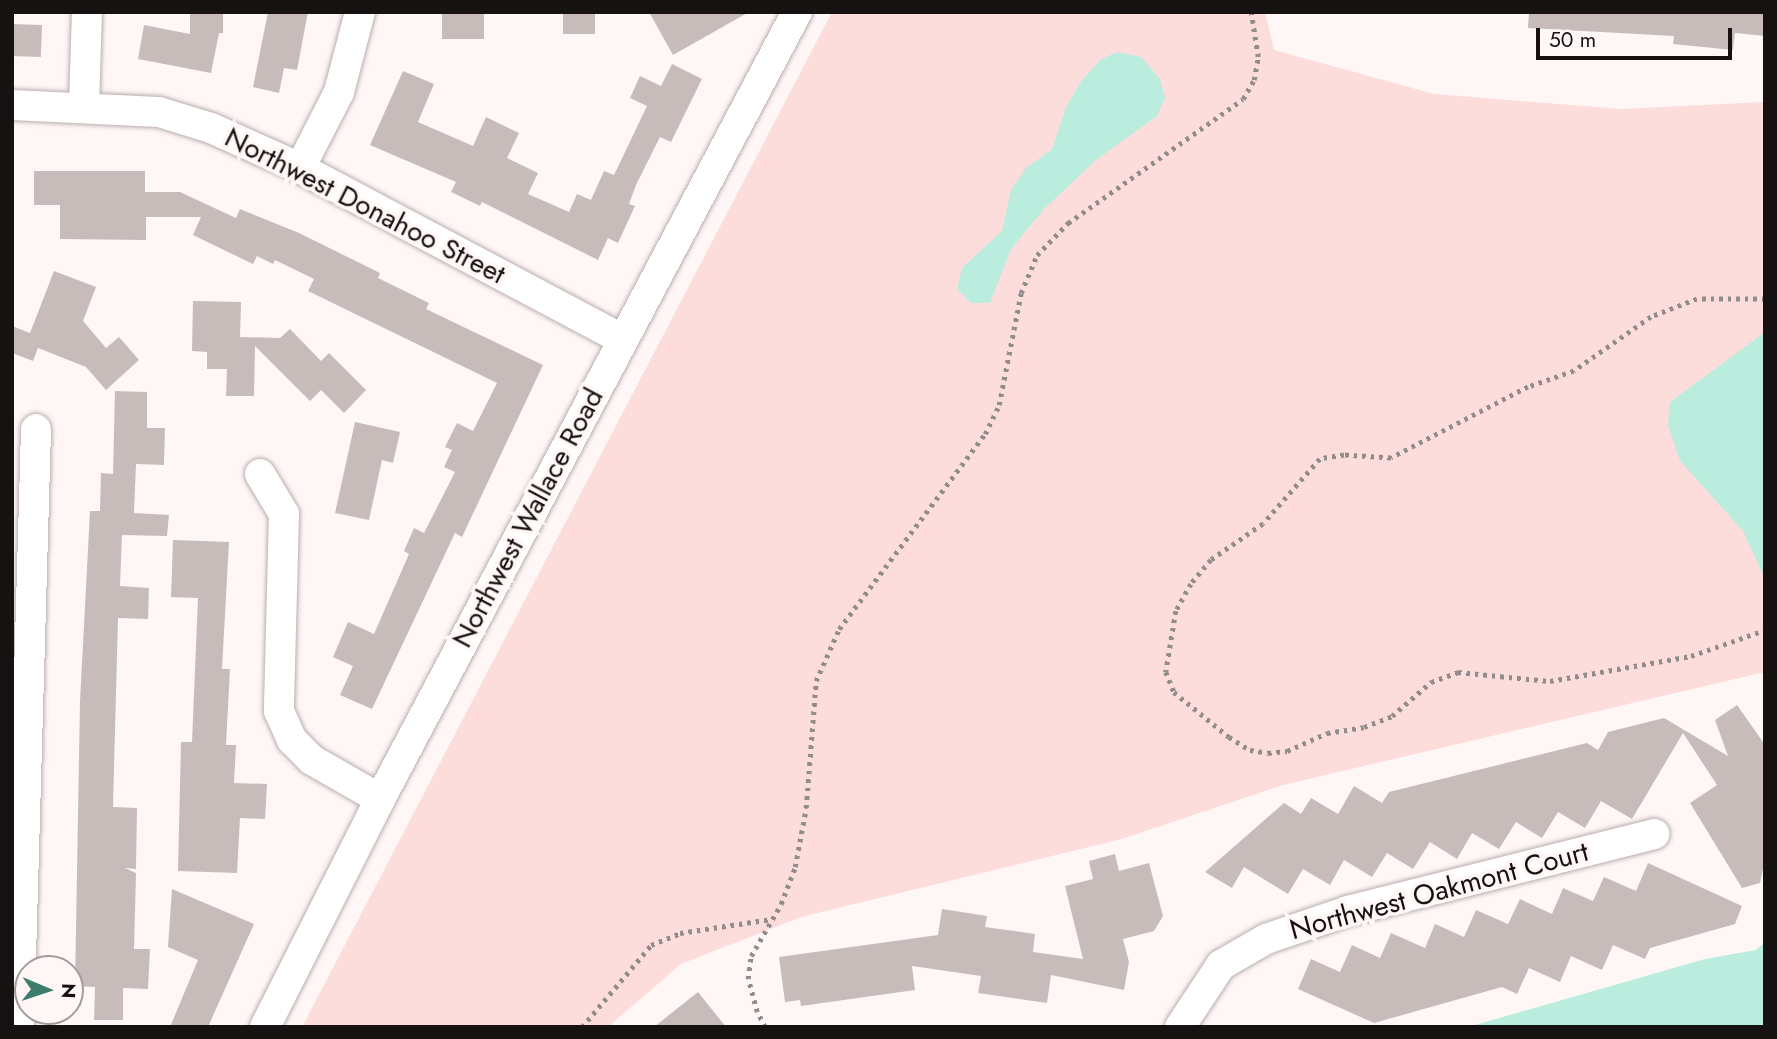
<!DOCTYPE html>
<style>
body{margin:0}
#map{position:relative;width:1777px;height:1039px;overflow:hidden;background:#fef7f6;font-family:Jost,sans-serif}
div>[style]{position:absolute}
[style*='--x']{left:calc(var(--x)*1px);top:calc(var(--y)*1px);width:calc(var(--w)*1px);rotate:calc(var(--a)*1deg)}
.green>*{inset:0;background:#fcdddc}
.water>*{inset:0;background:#baeddd}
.building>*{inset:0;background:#c8bcbb;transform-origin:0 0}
.path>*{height:4.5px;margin-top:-2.25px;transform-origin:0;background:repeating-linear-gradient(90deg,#928d8c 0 3.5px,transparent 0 8.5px)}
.roads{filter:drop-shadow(0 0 2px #baaeae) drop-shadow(0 0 2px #baaeae)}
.minor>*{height:30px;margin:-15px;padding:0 15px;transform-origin:15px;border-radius:15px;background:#fff}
span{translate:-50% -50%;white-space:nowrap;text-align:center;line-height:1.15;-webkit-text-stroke:7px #fef7f6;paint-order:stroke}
.street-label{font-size:28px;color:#161211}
.frame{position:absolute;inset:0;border:14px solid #161211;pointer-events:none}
.north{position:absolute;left:14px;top:955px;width:70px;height:70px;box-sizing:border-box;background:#fef7f6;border:2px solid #a19b9a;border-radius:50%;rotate:92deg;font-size:19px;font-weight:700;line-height:28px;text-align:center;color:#161211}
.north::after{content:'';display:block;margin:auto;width:24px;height:32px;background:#3d7d6c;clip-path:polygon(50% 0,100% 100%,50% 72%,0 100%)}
.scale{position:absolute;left:1536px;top:28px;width:196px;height:32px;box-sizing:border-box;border:4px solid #161211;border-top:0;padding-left:9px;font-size:21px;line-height:24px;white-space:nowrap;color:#161211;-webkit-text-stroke:5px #fef7f6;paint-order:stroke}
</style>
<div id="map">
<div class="green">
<i style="clip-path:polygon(832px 12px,1265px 12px,1274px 50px,1434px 94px,1621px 109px,1765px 102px,1765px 672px,1283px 785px,1122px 839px,801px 917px,681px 964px,608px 1027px,302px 1027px)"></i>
</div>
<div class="water">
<i style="clip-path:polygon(1118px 52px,1141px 57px,1160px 79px,1165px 98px,1157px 116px,1096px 160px,1043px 210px,1011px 249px,990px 303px,971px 303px,957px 289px,962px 268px,1002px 231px,1011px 190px,1025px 169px,1052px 149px,1066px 107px,1082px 80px,1101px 59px)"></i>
<i style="clip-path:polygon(1765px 332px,1765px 579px,1743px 531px,1680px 461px,1668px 425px,1670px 402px)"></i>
<i style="clip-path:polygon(1765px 942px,1765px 1027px,1468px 1027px,1705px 959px,1756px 950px)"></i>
</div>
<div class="building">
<i style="clip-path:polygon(190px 12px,223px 12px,223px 33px,219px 33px,211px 73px,138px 59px,144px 25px,190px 34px)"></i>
<i style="clip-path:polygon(268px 12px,308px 12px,297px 70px,284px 68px,279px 93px,253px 87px)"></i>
<i style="left:442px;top:12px;width:42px;height:27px"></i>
<i style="left:563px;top:12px;width:32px;height:22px"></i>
<i style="clip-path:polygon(649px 12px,749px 12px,673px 55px)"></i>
<i style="clip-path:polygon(1529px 12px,1765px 12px,1765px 36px,1735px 33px,1733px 50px,1673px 44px,1674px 36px,1528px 28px)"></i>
<i style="left:12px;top:24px;width:30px;height:32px;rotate:2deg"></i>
<i style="clip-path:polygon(672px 64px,702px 79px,671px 142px,660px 137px,636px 185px,629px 204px,635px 206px,618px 243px,608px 238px,598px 260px,482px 202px,480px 206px,451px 192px,456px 182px,370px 145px,403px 71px,434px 84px,418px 122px,473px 146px,486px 117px,519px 133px,507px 158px,538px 173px,528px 194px,569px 212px,577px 194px,591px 200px,604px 171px,614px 175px,647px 106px,630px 98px,640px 76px,661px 86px)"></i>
<i style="clip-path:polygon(34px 171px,145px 171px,145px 192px,180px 192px,236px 218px,240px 209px,299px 233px,380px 273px,378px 278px,429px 303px,426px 309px,543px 365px,462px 537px,455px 533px,372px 709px,340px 695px,353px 666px,333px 657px,348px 622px,374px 634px,409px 554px,404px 551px,414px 528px,424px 533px,455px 472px,444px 467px,452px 450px,445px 447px,457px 423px,473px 431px,497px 383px,308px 291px,314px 279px,275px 260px,273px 264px,257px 256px,253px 264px,193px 235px,201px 217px,146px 217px,146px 240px,60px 239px,60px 205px,34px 205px)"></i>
<i style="clip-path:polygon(54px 271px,96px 287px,83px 321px,106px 348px,119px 337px,139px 360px,106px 390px,86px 367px,38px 348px,33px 361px,12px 353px,12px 326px,30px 333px)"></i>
<i style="clip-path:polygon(193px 301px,241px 302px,240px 337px,280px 338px,290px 329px,321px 361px,329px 353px,366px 390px,344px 413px,321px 390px,310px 401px,255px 346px,254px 396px,226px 396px,227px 369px,207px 369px,207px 352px,192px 351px)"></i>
<i style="clip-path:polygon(115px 391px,147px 392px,147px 428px,165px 428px,164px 465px,136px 464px,134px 513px,169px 515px,167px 536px,122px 535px,120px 586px,149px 588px,148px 619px,118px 618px,113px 807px,137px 808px,136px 869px,125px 868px,136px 873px,134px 949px,150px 949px,148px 989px,123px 988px,123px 1020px,94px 1020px,95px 987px,75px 986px,80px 701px,90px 511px,100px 511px,101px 473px,113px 474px)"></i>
<i style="clip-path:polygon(355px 422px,400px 432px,393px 463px,382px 460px,369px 520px,335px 513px)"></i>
<i style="clip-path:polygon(173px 540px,229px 542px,222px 669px,230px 669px,226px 745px,236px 745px,234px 783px,267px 784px,265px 819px,240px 818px,237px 873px,178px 871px,181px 742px,192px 742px,198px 598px,171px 597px)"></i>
<i style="clip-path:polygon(1737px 705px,1765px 745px,1765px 859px,1760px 883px,1742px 888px,1690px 803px,1717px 785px,1683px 733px,1632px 819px,1601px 801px,1585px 828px,1558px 812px,1542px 838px,1516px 822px,1499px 849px,1472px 833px,1457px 859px,1430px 842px,1413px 869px,1387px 853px,1372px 877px,1344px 860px,1330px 885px,1303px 869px,1288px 894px,1244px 867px,1232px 888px,1205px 872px,1284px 803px,1301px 814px,1311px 798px,1338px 814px,1354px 786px,1382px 803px,1389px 792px,1587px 743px,1598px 750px,1608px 732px,1664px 718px,1728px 756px,1715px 720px)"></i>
<i style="clip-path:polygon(1115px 854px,1119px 871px,1149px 863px,1163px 916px,1154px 931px,1123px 939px,1129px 962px,1124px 990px,1051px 975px,1047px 1003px,978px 993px,981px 976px,912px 966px,915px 990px,801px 1006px,800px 1000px,785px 1002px,779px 957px,938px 935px,942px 909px,987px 916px,985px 927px,1035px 934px,1033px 952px,1083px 959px,1065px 886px,1093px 879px,1089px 861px)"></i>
<i style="clip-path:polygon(1648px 863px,1742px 906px,1735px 924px,1650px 948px,1645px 959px,1613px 945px,1602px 970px,1571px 956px,1560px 982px,1529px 968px,1517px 994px,1502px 987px,1374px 1023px,1298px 989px,1311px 959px,1340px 972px,1352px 945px,1380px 958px,1391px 933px,1425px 948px,1435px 924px,1464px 937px,1476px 910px,1508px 924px,1520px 899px,1552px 914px,1563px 888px,1593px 901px,1604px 877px,1636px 891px)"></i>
<i style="clip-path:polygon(172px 889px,254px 924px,208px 1027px,170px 1027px,198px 960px,168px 947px)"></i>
<i style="clip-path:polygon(698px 992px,726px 1027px,654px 1027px)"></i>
</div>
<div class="path">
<i style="--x:1765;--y:299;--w:68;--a:180"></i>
<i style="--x:1697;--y:299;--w:49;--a:158.6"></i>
<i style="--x:1651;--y:317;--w:94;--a:145"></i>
<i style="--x:1574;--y:371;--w:49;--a:160.8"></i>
<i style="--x:1528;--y:387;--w:154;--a:152.6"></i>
<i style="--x:1391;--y:458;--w:47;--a:-176.3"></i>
<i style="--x:1344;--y:455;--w:24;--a:171"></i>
<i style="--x:1320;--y:459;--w:86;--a:131.2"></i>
<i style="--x:1263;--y:524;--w:63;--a:145.3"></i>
<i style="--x:1211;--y:560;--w:31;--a:130"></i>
<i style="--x:1191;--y:584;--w:31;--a:119"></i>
<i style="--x:1176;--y:611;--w:62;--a:99.3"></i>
<i style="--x:1166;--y:672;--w:22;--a:68"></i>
<i style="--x:1174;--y:692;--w:71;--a:39.3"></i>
<i style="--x:1229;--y:737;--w:25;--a:32"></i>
<i style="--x:1250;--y:750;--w:18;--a:9"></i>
<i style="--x:1268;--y:753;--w:19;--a:-6"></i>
<i style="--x:1287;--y:751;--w:44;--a:-24.2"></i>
<i style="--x:1327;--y:733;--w:37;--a:-9"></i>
<i style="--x:1364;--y:727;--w:30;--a:-21"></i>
<i style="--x:1392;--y:716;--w:52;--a:-41.1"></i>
<i style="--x:1431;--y:682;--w:29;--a:-20"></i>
<i style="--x:1458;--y:672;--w:92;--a:5.6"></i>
<i style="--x:1550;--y:681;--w:143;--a:-10.1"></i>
<i style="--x:1691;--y:656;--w:78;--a:-19.4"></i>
<i style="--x:582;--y:1027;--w:107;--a:-49.9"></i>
<i style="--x:651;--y:945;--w:31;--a:-22"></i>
<i style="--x:680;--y:933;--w:93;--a:-8.7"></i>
<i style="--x:765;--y:1027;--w:17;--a:-118"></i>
<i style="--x:757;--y:1012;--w:34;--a:-105"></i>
<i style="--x:748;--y:979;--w:23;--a:-83"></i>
<i style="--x:751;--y:956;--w:60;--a:-60"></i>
<i style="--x:781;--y:904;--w:40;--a:-69"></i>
<i style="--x:795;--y:867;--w:60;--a:-79.4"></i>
<i style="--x:806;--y:808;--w:127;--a:-85.5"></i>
<i style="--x:816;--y:681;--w:57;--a:-66.1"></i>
<i style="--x:839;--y:629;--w:244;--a:-53.2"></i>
<i style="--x:985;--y:434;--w:32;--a:-64"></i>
<i style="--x:999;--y:405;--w:114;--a:-78.9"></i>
<i style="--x:1021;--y:293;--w:41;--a:-67.2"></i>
<i style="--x:1037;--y:255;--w:45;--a:-45.9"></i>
<i style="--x:1068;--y:223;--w:214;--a:-35.3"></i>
<i style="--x:1243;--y:99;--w:22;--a:-60"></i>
<i style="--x:1254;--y:80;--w:23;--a:-80"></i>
<i style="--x:1258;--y:57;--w:46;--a:-98.8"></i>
</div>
<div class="roads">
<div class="minor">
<i style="--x:12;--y:105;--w:147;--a:2.7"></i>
<i style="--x:159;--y:112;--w:54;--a:17.1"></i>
<i style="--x:211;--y:128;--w:98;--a:24.2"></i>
<i style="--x:300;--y:168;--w:366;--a:28"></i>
<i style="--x:84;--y:106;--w:94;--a:-88.2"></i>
<i style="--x:300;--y:168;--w:85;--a:-62.8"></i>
<i style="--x:339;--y:92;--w:83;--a:-75.3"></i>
<i style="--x:260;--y:474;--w:47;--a:59"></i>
<i style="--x:284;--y:514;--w:197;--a:91.5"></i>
<i style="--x:279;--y:711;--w:32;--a:66"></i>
<i style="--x:292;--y:740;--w:28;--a:45"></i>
<i style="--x:312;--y:760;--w:78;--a:29.8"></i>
<i style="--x:19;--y:1027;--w:598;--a:-88.37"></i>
<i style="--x:265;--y:1027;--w:255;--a:-63.2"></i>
<i style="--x:380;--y:799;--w:891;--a:-62.08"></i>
<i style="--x:1180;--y:1027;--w:74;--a:-56.5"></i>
<i style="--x:1221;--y:965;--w:52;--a:-30"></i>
<i style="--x:1266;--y:939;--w:87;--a:-18.9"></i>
<i style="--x:1348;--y:911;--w:316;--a:-14.1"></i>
</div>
</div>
<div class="street-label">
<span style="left:365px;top:206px;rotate:27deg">Northwest Donahoo Street</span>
<span style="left:528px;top:518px;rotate:-62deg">Northwest Wallace Road</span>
<span style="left:1439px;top:891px;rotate:-15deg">Northwest Oakmont Court</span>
</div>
<div class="frame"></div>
<div class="north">N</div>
<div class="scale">50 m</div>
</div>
